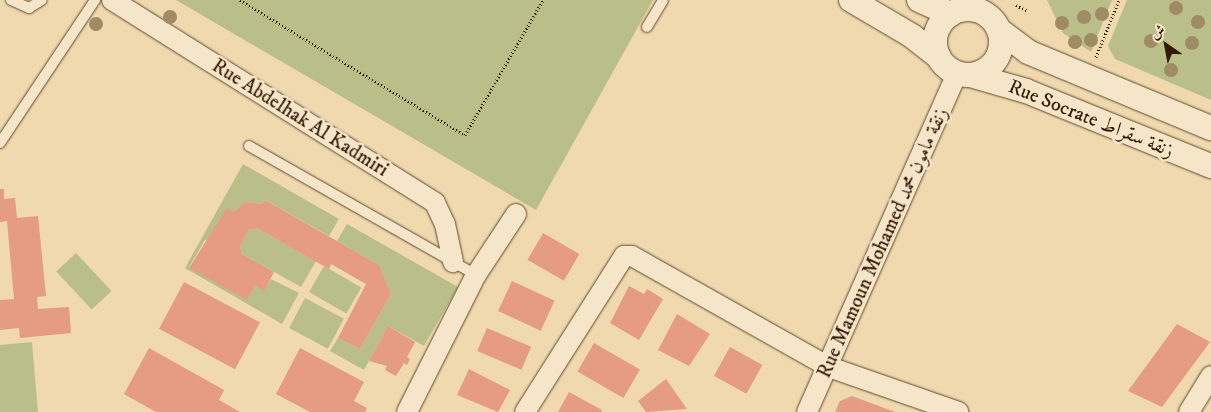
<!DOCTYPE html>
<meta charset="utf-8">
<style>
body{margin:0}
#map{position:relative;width:1211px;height:412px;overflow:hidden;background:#f0d9ae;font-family:"IM FELL DW Pica",Amiri,serif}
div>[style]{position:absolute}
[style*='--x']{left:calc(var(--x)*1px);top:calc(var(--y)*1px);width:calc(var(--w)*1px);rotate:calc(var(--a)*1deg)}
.green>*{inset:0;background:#babf8a;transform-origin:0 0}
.building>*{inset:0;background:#e59c82;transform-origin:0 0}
.path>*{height:3px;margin-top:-1.5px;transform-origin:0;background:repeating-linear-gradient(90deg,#331900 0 1px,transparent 0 3.5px)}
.roads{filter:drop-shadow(0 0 1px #62492c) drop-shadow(0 0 1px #62492c)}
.service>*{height:10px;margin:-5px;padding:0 5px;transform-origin:5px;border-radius:5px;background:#f5e6ca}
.minor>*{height:20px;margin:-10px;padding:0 10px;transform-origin:10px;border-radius:10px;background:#f5e6ca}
.tertiary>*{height:24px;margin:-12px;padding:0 12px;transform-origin:12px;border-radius:12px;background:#f5e6ca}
.tertiary>.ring{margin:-12px;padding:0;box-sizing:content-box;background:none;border:24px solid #f5e6ca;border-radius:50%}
.trees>*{width:14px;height:14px;margin:-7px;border-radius:50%;background:#9f8b65}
span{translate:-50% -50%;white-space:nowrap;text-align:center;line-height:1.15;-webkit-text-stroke:5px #f5e6ca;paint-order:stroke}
.street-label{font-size:20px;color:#331900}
.north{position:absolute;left:1141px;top:20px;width:50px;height:50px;-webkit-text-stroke:4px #f5e6ca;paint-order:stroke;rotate:327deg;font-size:14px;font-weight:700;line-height:20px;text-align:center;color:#331900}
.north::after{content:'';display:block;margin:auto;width:18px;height:22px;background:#331900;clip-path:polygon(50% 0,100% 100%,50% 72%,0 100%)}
</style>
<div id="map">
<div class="green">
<i style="clip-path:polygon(176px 0,653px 0,536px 210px)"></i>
<i style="clip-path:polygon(1047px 0,1112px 0,1091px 52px,1063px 33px)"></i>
<i style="clip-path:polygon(1127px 0,1211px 0,1211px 100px,1115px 59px,1108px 46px)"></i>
<i style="clip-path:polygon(243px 164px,339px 219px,329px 236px,265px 200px,262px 204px,245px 202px,209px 241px,205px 240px,189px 267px,247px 299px,255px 285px,264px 290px,271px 279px,299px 293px,282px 324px,185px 268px)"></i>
<i style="clip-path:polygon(347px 224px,458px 287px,424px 346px,388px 326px,364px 370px,330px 351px,338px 338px,360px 349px,391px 294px,379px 265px,337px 241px)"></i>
<i style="clip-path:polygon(257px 228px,316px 261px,301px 287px,242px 254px,240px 246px,249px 230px)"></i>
<i style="left:76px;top:253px;width:52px;height:27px;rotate:47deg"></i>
<i style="left:324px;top:266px;width:43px;height:30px;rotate:30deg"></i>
<i style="left:305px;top:298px;width:44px;height:34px;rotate:28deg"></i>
<i style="clip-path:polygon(32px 342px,38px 412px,0 412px,0 345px)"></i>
</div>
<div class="building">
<i style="clip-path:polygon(0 189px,4px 189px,4px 199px,15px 198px,17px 218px,38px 216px,46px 296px,37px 297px,38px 309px,69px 307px,71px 333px,20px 338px,19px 328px,0 330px,0 300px,14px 299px,7px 221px,0 222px)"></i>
<i style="clip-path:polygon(265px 200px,379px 265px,391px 294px,360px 349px,338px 338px,366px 284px,331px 264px,329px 269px,257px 228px,249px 230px,240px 246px,242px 254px,274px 272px,264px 291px,255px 285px,247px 300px,189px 268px,227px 208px,234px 212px,245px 202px,262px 204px)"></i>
<i style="left:543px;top:233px;width:42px;height:31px;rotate:30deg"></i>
<i style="left:512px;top:281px;width:47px;height:33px;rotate:25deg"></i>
<i style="left:184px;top:282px;width:86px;height:53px;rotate:28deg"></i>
<i style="clip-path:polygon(629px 286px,644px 294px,647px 289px,663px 299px,639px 340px,610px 323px)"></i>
<i style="clip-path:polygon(677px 314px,710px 334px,689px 366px,658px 350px)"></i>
<i style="clip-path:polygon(1177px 324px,1210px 342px,1162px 407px,1128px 391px)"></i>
<i style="clip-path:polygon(388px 326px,415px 342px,407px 357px,410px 359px,407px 365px,404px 363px,396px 376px,385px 370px,387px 366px,369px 361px)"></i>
<i style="left:487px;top:328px;width:48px;height:25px;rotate:23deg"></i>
<i style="left:594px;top:343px;width:53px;height:33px;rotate:30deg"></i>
<i style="left:730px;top:347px;width:37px;height:33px;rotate:29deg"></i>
<i style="clip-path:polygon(149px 348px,224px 390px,219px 400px,240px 412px,156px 412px,124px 394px)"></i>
<i style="clip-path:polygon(300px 348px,364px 382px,354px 401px,367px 408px,365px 412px,310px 412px,276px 394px)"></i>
<i style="clip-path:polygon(469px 369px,510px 390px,498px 412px,457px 395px)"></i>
<i style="clip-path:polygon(666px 379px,687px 409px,646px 412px,638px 401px)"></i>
<i style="clip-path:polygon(569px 392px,602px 410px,601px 412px,558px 412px)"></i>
<i style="clip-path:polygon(852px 396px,895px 412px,835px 412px,840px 401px)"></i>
</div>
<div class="path">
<i style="--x:240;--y:0;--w:262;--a:31"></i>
<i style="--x:465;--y:135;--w:156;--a:-60"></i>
<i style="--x:1016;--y:5;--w:13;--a:27"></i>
<i style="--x:1096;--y:57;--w:61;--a:-68"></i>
</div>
<div class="roads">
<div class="service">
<i style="--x:11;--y:0;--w:20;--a:24"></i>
<i style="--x:29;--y:8;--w:15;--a:-32"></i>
<i style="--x:647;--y:27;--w:31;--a:-59"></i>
<i style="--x:0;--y:143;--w:172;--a:-56.4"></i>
<i style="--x:249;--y:146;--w:261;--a:29.6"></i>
</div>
<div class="minor">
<i style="--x:112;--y:0;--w:381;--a:32.1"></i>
<i style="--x:435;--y:203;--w:23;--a:65"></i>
<i style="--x:445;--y:224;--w:39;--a:78"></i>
<i style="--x:407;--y:412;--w:153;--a:-63.3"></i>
<i style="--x:476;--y:275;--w:73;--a:-56.7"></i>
<i style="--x:525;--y:412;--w:185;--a:-57.6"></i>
<i style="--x:624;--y:256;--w:8;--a:0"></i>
<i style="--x:632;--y:256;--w:226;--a:29.4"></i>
<i style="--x:829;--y:367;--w:137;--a:19.2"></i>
<i style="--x:807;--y:412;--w:371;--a:-66.1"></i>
<i style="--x:1189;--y:412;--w:42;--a:-58.6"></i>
</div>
<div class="tertiary">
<i style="--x:851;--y:0;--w:71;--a:30.5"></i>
<i style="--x:912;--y:36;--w:34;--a:38"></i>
<i style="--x:919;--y:0;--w:35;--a:24"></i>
<i class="ring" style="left:935px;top:9px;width:42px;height:42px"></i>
<i style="--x:999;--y:30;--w:36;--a:37"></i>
<i style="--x:1028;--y:52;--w:198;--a:22.6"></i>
<i style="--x:970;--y:75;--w:58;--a:15.9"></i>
<i style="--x:1026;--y:91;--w:200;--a:22.1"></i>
</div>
</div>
<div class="trees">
<i style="left:1176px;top:8px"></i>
<i style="left:1102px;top:14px"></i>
<i style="left:170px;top:17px"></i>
<i style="left:1084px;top:17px"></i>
<i style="left:1198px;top:22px"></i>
<i style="left:1062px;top:23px"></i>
<i style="left:96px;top:24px"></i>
<i style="left:1091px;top:40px"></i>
<i style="left:1151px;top:41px"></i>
<i style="left:1075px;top:42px"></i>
<i style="left:1192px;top:43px"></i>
<i style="left:1171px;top:70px"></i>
</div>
<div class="street-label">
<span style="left:300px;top:118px;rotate:32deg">Rue Abdelhak Al Kadmiri</span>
<span style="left:1091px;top:119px;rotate:22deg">Rue Socrate زنقة سقراط</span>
<span style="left:883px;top:243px;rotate:-66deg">Rue Mamoun Mohamed زنقة مامون محمد</span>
</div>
<div class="north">ش</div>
</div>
